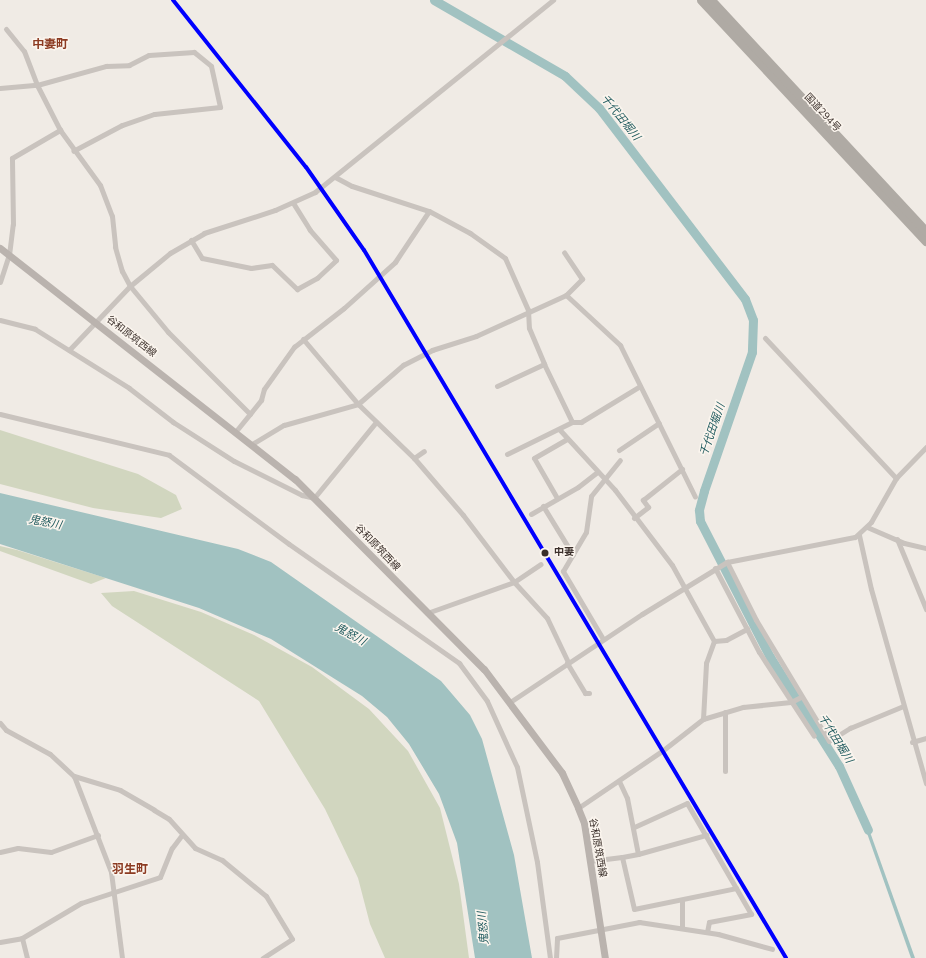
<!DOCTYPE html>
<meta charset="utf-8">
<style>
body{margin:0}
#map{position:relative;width:926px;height:958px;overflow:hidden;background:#f0ebe5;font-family:"Nunito Sans","Noto Sans JP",sans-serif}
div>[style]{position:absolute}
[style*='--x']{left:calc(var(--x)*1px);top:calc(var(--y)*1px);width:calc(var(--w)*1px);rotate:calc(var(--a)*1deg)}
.green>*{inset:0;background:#d1d6bf}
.water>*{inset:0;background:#a1c2c1}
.river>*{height:9px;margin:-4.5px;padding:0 4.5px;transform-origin:4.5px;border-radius:4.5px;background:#a1c2c1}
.street>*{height:5px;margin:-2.5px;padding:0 2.5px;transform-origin:2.5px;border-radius:2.5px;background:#c9c3be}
.secondary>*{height:7px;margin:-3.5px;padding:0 3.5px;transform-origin:3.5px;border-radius:3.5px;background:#bab3ae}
.highway>*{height:9px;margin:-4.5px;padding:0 4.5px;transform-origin:4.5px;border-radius:4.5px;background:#afaaa4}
.rail-1>*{height:4px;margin:-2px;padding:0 2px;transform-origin:2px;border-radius:2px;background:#00f}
.dots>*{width:11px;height:11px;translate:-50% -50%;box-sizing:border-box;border:2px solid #fbf5ee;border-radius:50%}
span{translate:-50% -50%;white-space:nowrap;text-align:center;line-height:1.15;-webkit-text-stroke:3px #fbf5ee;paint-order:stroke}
.street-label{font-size:10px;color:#3b302b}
.stop-label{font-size:10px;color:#3b302b;font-weight:700}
.left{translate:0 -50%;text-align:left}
.water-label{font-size:11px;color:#1f5a5e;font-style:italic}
.quarter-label{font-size:12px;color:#8c3b22;font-weight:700}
</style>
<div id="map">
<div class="green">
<i style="clip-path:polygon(0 430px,138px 474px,176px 495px,182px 509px,161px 518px,93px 508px,0 484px)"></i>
<i style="clip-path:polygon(0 546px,17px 550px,106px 578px,91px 584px,0 551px)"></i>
<i style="clip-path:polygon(134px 591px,201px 612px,254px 635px,312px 667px,369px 709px,408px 751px,440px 808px,459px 884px,469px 958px,385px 958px,370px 924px,358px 878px,325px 809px,259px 701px,112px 606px,101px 593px)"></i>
</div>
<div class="water">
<i style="clip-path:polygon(0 493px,238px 549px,271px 562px,441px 681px,470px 715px,482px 739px,514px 855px,532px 958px,475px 958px,457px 843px,439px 794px,409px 744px,387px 717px,362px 696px,271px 639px,199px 608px,0 544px)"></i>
<i style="clip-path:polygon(865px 818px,915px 958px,911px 958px,862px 819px)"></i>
</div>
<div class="river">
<i style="--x:434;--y:0;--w:151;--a:30.1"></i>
<i style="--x:565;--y:76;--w:47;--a:43.3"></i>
<i style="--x:599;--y:108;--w:240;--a:52.6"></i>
<i style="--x:745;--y:299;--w:22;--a:69"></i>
<i style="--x:753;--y:320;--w:32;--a:92"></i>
<i style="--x:752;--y:352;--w:147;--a:109.1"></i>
<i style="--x:704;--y:491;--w:20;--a:105"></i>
<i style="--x:699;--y:510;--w:11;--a:85"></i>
<i style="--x:700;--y:521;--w:153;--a:62.8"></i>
<i style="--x:770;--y:657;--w:129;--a:57.7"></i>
<i style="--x:839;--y:766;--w:70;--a:65.6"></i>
</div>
<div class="street">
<i style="--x:6;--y:29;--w:28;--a:51"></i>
<i style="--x:24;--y:51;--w:36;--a:69"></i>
<i style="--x:37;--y:85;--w:51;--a:62.9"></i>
<i style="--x:60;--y:130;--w:68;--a:54"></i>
<i style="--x:100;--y:185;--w:33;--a:69"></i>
<i style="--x:112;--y:216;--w:31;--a:84"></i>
<i style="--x:115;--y:247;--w:25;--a:74"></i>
<i style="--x:122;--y:271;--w:17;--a:62"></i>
<i style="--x:130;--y:286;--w:60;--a:50.4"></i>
<i style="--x:168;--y:332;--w:116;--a:45"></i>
<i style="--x:0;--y:88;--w:37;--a:-5"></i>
<i style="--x:37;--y:85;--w:72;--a:-15.4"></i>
<i style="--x:106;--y:66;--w:23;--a:-2"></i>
<i style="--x:129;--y:65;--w:22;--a:-27"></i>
<i style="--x:149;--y:55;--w:45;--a:-3.8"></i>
<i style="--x:194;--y:52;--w:22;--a:39"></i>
<i style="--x:211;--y:66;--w:42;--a:77.6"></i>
<i style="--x:220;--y:107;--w:66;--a:173.9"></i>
<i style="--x:154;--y:114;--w:34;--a:161"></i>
<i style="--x:122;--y:125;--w:55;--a:152"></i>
<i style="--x:335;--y:177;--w:19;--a:28"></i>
<i style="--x:352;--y:186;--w:81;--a:18"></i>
<i style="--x:429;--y:211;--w:47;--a:28.2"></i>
<i style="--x:470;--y:233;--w:43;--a:35.5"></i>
<i style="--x:505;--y:258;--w:57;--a:66.1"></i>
<i style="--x:528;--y:310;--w:18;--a:87"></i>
<i style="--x:529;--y:328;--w:39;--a:67"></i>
<i style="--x:544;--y:364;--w:64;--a:64.2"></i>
<i style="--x:191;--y:240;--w:21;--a:59"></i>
<i style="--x:202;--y:258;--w:50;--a:11.5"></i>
<i style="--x:251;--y:268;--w:21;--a:-8"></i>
<i style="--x:272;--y:265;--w:35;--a:44"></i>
<i style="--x:297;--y:289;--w:23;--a:-29"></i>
<i style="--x:317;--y:278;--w:26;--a:-43"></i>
<i style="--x:336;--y:260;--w:40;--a:-131"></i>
<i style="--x:310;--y:230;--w:32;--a:-122"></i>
<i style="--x:0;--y:282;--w:28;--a:-72"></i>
<i style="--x:9;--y:255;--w:31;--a:-83"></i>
<i style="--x:13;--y:224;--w:66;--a:-90.9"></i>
<i style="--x:12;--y:158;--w:56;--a:-30.3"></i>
<i style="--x:566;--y:295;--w:74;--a:42.8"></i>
<i style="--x:620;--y:345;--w:169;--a:63.7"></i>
<i style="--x:0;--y:320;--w:36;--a:14"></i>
<i style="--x:35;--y:329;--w:111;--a:32.1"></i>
<i style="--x:129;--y:388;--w:56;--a:37.7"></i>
<i style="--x:173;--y:422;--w:72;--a:32.6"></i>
<i style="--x:234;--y:461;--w:76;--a:26.6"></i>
<i style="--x:302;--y:495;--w:12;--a:14"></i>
<i style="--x:314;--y:498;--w:98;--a:-50.8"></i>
<i style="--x:765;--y:338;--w:192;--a:46.9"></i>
<i style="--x:303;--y:339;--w:85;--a:49.8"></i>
<i style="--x:358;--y:404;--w:78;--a:44"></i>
<i style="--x:414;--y:458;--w:75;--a:49.3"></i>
<i style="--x:463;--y:515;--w:84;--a:52.7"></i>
<i style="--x:514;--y:582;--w:49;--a:47.5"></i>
<i style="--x:547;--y:618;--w:49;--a:64.5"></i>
<i style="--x:69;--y:350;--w:88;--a:-46.4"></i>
<i style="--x:130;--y:286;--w:52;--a:-39.5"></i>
<i style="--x:170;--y:253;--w:39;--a:-30"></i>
<i style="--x:204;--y:233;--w:75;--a:-17.9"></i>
<i style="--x:275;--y:210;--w:44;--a:-24.2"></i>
<i style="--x:315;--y:192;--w:306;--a:-38.9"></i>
<i style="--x:497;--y:386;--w:52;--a:-25.1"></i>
<i style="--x:0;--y:414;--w:174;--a:13.6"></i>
<i style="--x:169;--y:455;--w:149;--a:36.6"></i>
<i style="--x:289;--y:544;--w:208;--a:35"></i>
<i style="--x:459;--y:663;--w:47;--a:53.6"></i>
<i style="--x:487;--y:701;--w:72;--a:65.6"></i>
<i style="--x:517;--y:767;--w:97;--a:78.1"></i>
<i style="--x:537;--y:862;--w:97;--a:82.3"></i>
<i style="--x:559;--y:429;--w:83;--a:47.4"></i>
<i style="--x:615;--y:490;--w:94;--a:52.8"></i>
<i style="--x:672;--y:565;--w:87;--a:61.1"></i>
<i style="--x:714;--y:641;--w:12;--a:-5"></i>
<i style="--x:726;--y:640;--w:24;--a:-28"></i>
<i style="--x:236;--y:431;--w:40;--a:-51"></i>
<i style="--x:261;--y:400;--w:11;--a:-75"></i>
<i style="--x:264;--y:389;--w:52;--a:-54.5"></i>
<i style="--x:294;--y:347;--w:63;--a:-38"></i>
<i style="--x:344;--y:308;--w:69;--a:-42"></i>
<i style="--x:395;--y:262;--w:61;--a:-56.3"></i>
<i style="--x:252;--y:444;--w:37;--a:-31"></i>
<i style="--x:284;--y:425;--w:77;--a:-15.8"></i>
<i style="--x:358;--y:404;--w:60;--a:-40.9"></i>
<i style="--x:403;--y:365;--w:33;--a:-27"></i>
<i style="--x:432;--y:350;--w:46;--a:-17.7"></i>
<i style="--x:476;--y:336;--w:99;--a:-24.5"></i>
<i style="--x:566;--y:295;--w:23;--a:-45"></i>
<i style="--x:582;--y:279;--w:32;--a:-124"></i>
<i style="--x:619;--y:450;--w:48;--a:-34"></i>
<i style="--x:507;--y:454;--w:72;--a:-26.2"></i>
<i style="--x:572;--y:422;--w:9;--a:0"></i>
<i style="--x:581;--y:422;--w:69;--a:-31.4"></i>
<i style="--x:414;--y:458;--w:12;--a:-35"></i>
<i style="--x:557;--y:498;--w:46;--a:-119.9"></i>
<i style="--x:534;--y:458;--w:38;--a:-30"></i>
<i style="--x:543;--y:506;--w:57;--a:58.5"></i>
<i style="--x:531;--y:514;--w:54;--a:-29.9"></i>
<i style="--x:578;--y:487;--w:24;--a:-38"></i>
<i style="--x:634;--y:518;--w:18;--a:-38"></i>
<i style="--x:648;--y:507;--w:9;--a:-126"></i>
<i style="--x:643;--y:500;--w:50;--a:-38.5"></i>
<i style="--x:867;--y:527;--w:40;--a:23.4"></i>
<i style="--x:904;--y:543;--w:23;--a:13"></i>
<i style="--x:859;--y:535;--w:55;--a:77.5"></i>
<i style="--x:871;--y:589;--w:202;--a:74.2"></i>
<i style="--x:897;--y:539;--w:76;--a:67.5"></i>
<i style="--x:727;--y:562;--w:65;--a:63.4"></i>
<i style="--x:756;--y:620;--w:141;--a:58.9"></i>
<i style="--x:829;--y:741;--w:25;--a:-32"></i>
<i style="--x:850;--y:728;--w:57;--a:-22.5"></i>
<i style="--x:715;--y:568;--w:95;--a:62.4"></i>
<i style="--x:759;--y:652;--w:100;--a:56.8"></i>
<i style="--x:427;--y:613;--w:92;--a:-19.6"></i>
<i style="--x:514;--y:582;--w:32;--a:-34"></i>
<i style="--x:603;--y:639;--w:79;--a:-120.5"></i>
<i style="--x:563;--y:571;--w:45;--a:-59.5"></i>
<i style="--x:586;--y:532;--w:36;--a:-82"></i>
<i style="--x:591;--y:496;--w:46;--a:-51.1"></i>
<i style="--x:567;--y:663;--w:35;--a:59"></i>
<i style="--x:585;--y:693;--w:4;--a:0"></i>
<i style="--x:510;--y:702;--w:159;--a:-33.7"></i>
<i style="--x:642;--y:614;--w:100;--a:-31.5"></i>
<i style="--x:727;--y:562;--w:130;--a:-11.1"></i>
<i style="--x:855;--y:537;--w:22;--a:-43"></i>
<i style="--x:871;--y:522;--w:51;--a:-60.4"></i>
<i style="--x:896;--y:478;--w:43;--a:-45.9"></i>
<i style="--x:725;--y:712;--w:59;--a:90"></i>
<i style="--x:703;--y:719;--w:56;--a:-86.9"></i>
<i style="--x:706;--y:663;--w:23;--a:-70"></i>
<i style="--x:0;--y:723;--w:9;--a:49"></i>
<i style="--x:6;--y:730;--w:50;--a:28.6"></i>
<i style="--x:50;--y:754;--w:33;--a:43"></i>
<i style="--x:74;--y:776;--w:103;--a:68.9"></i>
<i style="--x:111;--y:872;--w:87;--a:82.7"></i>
<i style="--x:912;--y:742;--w:15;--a:-16"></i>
<i style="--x:74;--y:776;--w:48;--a:16.9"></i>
<i style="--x:120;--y:790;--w:39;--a:30"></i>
<i style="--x:154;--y:810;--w:17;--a:31"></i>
<i style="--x:169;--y:819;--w:39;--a:48"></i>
<i style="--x:195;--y:848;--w:30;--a:24"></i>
<i style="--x:222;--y:860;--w:57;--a:39.3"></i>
<i style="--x:266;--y:896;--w:50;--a:58.8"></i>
<i style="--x:292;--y:939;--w:35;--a:147"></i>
<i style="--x:619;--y:781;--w:19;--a:65"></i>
<i style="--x:627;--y:798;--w:57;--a:78.9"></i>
<i style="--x:638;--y:854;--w:16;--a:169"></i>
<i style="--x:622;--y:857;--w:53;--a:77"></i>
<i style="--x:634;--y:909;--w:104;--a:-11.6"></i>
<i style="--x:736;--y:888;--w:98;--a:-120"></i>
<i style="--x:687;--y:803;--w:58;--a:155.6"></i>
<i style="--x:578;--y:808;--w:102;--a:-34.2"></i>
<i style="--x:662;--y:751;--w:52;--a:-38"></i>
<i style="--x:703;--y:719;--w:42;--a:-16.7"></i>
<i style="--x:743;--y:707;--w:48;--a:-5.9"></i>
<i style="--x:791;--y:702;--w:11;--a:-27"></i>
<i style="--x:0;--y:852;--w:18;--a:-13"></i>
<i style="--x:18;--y:848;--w:33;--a:7"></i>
<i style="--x:51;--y:852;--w:50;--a:-19.9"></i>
<i style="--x:638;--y:854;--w:71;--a:-15.6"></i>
<i style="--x:590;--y:861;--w:32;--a:-7"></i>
<i style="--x:682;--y:928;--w:28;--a:-90"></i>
<i style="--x:707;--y:932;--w:10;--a:-79"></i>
<i style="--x:709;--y:922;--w:43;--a:-10.8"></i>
<i style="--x:751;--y:914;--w:30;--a:-120"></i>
<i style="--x:22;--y:938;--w:21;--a:76"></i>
<i style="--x:0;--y:942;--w:22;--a:-10"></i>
<i style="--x:22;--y:938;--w:69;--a:-30.7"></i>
<i style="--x:81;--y:903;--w:83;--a:-18.2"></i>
<i style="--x:160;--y:877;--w:31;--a:-68"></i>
<i style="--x:172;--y:848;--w:15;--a:-53"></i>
<i style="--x:556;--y:958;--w:20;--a:-87"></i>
<i style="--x:557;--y:938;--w:84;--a:-11"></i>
<i style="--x:639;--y:922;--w:80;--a:8.6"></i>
<i style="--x:718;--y:934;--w:56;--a:15.5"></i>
</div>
<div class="secondary">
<i style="--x:0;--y:248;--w:375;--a:38.1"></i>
<i style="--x:295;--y:479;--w:268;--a:45.2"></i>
<i style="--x:484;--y:669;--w:130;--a:53.1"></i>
<i style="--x:562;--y:773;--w:38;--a:65"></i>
<i style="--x:578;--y:808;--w:16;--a:68"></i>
<i style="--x:584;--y:823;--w:137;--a:81.2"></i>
</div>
<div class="highway">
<i style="--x:701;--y:0;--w:330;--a:47"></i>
<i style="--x:711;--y:0;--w:316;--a:47.1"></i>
</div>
<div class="rail-1">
<i style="--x:173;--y:0;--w:213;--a:51.5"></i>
<i style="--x:306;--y:167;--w:101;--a:55.1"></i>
<i style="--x:364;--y:250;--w:824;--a:59.2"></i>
</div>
<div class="dots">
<i style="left:545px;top:553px;background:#3b302b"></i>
</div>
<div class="street-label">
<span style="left:822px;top:113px;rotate:47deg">国道294号</span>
<span style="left:131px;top:337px;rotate:38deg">谷和原筑西線</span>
<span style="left:377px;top:548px;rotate:46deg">谷和原筑西線</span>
<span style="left:597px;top:848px;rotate:80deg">谷和原筑西線</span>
</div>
<div class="stop-label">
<span class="left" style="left:554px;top:553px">中妻</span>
</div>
<div class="water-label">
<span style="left:620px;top:118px;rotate:51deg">千代田堀川</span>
<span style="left:713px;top:430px;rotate:-71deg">千代田堀川</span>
<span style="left:45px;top:523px;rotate:11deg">鬼怒川</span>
<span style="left:350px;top:635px;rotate:29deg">鬼怒川</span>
<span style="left:835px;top:739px;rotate:58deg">千代田堀川</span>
<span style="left:484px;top:928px;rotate:-95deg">鬼怒川</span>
</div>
<div class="quarter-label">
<span style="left:50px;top:45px">中妻町</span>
<span style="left:130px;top:870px">羽生町</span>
</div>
</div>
